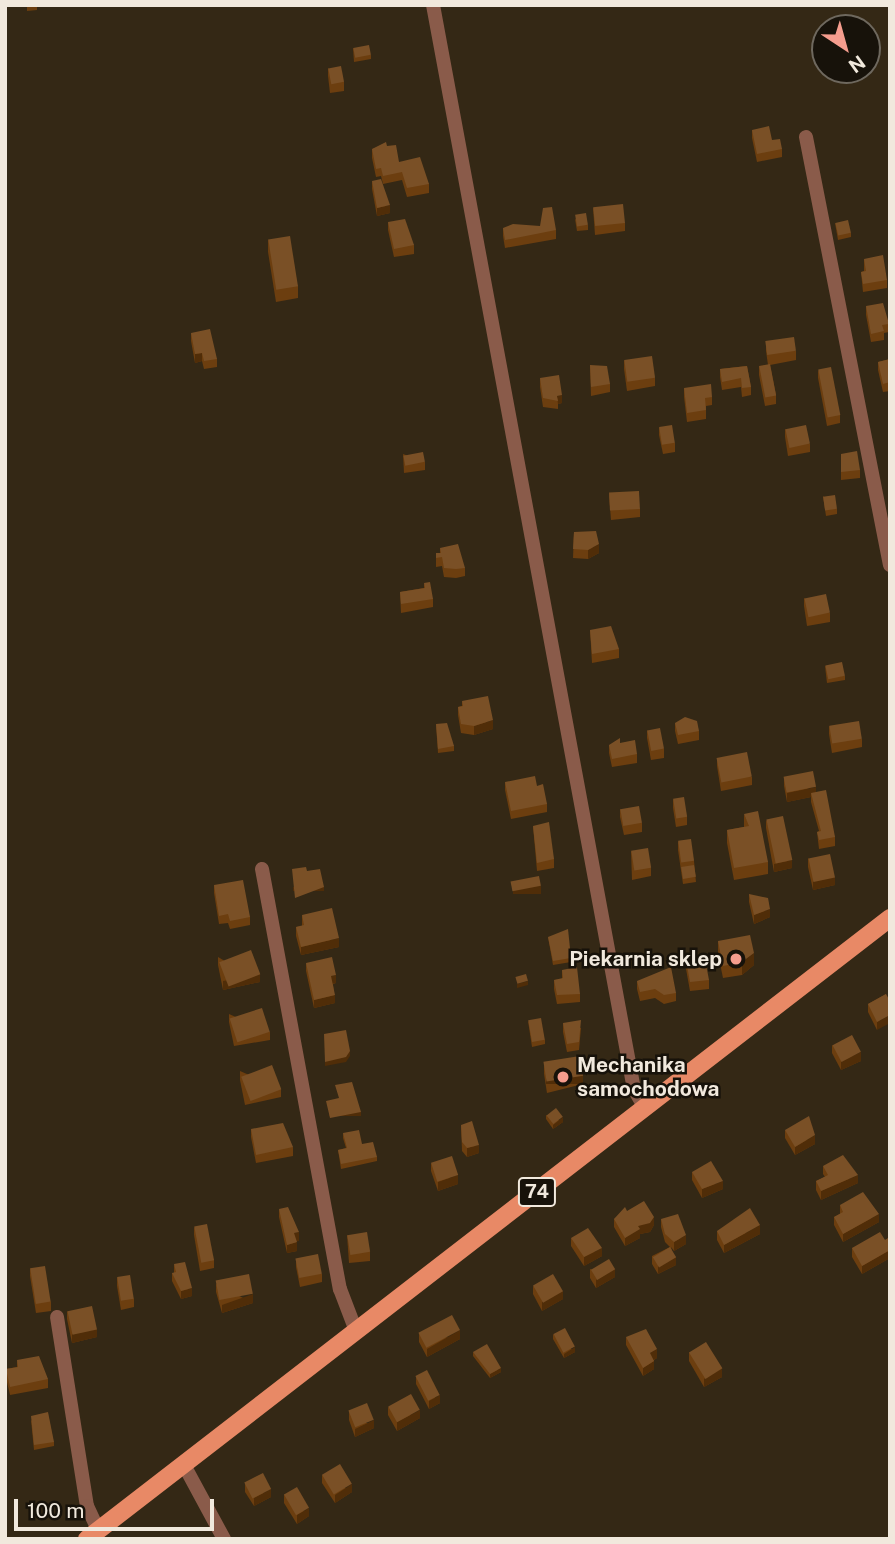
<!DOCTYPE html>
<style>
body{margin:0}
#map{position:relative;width:895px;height:1544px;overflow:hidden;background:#342815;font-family:"Public Sans",sans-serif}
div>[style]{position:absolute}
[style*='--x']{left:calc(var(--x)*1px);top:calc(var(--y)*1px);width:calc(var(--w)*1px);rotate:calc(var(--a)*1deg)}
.minor>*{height:14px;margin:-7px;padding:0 7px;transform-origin:7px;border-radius:7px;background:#8a5b4a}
.major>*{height:18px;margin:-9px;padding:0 9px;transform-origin:9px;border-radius:9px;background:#e88966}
.wall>*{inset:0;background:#6c3e0f}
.shaded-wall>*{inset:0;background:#502d08;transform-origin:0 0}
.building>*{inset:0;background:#7a5026;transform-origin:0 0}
.dots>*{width:19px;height:19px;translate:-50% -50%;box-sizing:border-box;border:4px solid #17120a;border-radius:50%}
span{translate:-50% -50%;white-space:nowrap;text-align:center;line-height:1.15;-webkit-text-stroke:5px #17120a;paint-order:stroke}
.shield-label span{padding:2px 5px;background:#17120a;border:2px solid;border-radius:5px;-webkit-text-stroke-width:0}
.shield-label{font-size:19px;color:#f1e9dd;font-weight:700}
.poi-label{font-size:21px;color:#f1e9dd;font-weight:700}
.right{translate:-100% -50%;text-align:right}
.left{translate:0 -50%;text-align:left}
.frame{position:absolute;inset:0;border:7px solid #f1e9dd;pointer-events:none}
.north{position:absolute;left:811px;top:14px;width:70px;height:70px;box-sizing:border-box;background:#17120a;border:2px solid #6e685e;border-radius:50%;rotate:144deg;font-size:19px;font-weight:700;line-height:28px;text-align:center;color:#f1e9dd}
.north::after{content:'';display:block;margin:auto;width:24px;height:32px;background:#f59d8e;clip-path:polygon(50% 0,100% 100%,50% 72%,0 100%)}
.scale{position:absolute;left:14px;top:1499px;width:200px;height:32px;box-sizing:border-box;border:4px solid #f1e9dd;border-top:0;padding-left:9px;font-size:21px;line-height:24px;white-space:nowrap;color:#f1e9dd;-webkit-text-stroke:5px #17120a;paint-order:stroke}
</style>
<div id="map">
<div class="minor">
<i style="--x:433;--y:5;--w:1102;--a:79.5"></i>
<i style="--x:634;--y:1089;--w:22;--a:60"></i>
<i style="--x:806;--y:137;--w:436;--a:78.9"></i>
<i style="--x:262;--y:869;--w:427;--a:79.5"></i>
<i style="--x:340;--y:1289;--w:45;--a:69.1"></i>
<i style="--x:57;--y:1317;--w:191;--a:81"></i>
<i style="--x:87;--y:1506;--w:26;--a:65"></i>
<i style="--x:184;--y:1465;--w:84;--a:61.6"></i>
</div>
<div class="major">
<i style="--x:87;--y:1539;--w:1015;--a:-37.72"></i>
</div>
<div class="wall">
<i style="clip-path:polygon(27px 5px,37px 5px,37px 10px,27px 11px)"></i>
<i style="clip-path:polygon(353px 48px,371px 55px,371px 59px,354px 62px)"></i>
<i style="clip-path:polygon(328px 68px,344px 82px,344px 91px,330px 93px,328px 76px)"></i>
<i style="clip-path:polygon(752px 130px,772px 140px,782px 149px,782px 157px,757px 162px,752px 138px)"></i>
<i style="clip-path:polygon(387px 146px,399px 162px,429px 184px,429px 193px,407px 197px,402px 180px,383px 184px,381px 176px,376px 177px,372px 158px,372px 149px)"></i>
<i style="clip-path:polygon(372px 181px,390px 213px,377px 216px,372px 189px)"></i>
<i style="clip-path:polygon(593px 208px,625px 223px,625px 231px,595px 235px)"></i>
<i style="clip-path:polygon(575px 219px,588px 225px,588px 230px,577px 231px)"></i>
<i style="clip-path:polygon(388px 222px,414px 245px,414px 254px,394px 257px,388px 230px)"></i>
<i style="clip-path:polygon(835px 223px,851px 233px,851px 237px,838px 240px)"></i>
<i style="clip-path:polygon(503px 228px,556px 230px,556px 239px,505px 248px,503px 236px)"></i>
<i style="clip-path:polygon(268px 239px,298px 286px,298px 298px,276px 302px,268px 252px)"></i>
<i style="clip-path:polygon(864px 259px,887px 280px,887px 288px,863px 292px,861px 272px,864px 271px)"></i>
<i style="clip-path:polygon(866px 306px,889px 324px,889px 332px,884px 333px,884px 340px,871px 342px,866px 315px)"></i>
<i style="clip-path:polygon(191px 333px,217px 359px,217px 367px,204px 369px,202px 361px,195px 363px,191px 341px)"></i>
<i style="clip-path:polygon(766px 343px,796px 351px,796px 360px,770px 365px,776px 395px,776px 404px,765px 406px,759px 375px,759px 366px,768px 365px,766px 351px)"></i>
<i style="clip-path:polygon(890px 359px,890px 391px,883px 392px,878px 370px,878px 362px)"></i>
<i style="clip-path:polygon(624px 360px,655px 378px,655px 386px,627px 391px,624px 369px)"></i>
<i style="clip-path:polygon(590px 365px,610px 384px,610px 392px,591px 396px)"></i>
<i style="clip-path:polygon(747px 366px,751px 387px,751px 395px,742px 397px,741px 387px,722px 390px,720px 377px,720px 369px)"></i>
<i style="clip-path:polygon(818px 370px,840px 415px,840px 423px,827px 426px,818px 378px)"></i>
<i style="clip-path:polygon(540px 378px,562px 403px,558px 404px,558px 409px,543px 407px,540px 387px)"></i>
<i style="clip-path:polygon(684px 388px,712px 397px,712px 405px,706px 406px,706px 419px,687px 422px,684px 397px)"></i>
<i style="clip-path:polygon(659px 427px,675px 443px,675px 452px,663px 454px,659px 435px)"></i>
<i style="clip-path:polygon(785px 429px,810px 444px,810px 452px,788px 456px,785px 437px)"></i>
<i style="clip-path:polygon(403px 454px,425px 462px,425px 470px,404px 473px)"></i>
<i style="clip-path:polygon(841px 454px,860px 470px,860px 478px,841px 480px)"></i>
<i style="clip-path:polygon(609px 494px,640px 509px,640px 517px,611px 520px)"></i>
<i style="clip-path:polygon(823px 496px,837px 509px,837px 514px,826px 516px)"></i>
<i style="clip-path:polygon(574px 532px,599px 553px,588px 559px,573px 558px)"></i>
<i style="clip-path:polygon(440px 548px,465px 568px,465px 576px,456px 578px,444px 577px,442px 566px,436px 567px,436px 553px,440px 553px)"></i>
<i style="clip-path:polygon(424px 583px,433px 599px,433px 607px,401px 613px,400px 592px,424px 588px)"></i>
<i style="clip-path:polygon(804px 598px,830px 613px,830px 622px,807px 626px,804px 606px)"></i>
<i style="clip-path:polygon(590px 630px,619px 649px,619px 658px,592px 663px)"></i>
<i style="clip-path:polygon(825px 666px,845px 676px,845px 680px,827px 683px)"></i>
<i style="clip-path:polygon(462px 701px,493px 729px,474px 735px,461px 733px,458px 715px,458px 707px,462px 706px)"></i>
<i style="clip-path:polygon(675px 723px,699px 731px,699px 740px,678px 744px,675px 731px)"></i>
<i style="clip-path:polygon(436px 724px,454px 746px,454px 751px,438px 753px)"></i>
<i style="clip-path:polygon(829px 726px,862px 739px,862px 747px,832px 753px,829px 734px)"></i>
<i style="clip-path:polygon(647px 730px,664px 749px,664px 758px,651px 760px,647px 738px)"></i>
<i style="clip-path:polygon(620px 743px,637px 754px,637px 763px,612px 767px,609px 753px,609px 745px)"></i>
<i style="clip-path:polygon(717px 758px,752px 777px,752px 785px,721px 791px,717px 766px)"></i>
<i style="clip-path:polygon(784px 778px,816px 792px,835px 837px,835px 846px,819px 849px,817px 832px,819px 831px,811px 802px,811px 797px,787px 802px,784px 786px)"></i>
<i style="clip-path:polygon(505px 782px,537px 786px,547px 804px,547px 812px,511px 819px,505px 790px)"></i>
<i style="clip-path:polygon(673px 799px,687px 817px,687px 825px,676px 827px,673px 808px)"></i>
<i style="clip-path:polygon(620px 809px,642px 823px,642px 832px,624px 835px,620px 817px)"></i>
<i style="clip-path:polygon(744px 814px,768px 862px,768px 874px,734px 880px,727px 843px,727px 830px,744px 827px)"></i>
<i style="clip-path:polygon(766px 820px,792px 868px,774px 872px,766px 828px)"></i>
<i style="clip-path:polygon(533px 826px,554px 859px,554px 868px,537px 871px)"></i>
<i style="clip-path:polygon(678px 841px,694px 861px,696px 882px,683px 884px,678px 850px)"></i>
<i style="clip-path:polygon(631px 851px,651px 868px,651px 876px,632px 880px)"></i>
<i style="clip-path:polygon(808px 858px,835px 885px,813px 890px,808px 867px)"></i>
<i style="clip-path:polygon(214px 885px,250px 917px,250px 925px,230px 929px,228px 923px,219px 924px,214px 893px)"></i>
<i style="clip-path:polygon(749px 894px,770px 917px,754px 924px,749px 902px)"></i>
<i style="clip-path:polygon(302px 915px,339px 947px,301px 955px,296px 936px,296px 927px,302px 926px)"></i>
<i style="clip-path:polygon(548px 937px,571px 958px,571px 962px,553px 965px)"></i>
<i style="clip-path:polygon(718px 941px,754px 965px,742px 975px,723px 978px,718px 954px)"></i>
<i style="clip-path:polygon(218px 957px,260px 982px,223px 990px,218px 965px)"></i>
<i style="clip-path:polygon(686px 960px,709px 980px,709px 989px,690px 991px,686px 969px)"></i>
<i style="clip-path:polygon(306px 963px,336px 983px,333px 984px,335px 1003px,314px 1008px,306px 971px)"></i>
<i style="clip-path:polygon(562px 970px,580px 994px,580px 1002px,557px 1004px,554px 989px,554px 980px,562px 979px)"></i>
<i style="clip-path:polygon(637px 981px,676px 993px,676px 1001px,664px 1004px,655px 998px,640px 1001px,637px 989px)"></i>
<i style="clip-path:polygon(886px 994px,877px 1030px,868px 1012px,868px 1004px)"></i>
<i style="clip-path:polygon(229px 1014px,270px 1032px,270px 1040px,234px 1046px,229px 1022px)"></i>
<i style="clip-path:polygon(528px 1021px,545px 1040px,545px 1044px,532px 1047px)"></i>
<i style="clip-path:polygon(563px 1023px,581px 1028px,579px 1050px,567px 1052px,563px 1032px)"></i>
<i style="clip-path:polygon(832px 1045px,861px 1061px,841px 1070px,832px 1053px)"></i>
<i style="clip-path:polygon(544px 1065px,583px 1084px,547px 1093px,544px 1074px)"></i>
<i style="clip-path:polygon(240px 1071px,281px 1089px,281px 1097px,245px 1105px,240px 1080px)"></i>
<i style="clip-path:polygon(546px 1115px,563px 1122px,553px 1129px,546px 1119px)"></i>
<i style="clip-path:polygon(461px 1125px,479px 1153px,467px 1157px,462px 1151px)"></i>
<i style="clip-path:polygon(251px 1129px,293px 1147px,293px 1156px,256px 1163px,251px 1137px)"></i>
<i style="clip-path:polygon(785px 1130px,815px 1144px,795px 1155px,785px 1138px)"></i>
<i style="clip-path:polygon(343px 1133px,362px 1144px,377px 1157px,377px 1161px,341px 1169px,338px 1150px,346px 1148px,343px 1138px)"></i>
<i style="clip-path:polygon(431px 1163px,458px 1184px,438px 1191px,431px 1171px)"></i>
<i style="clip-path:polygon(823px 1166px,858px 1183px,821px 1200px,816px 1190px,816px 1181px,825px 1177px,823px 1174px)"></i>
<i style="clip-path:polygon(692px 1172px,723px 1189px,702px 1198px,692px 1180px)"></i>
<i style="clip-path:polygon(840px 1205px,879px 1222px,843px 1242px,834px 1225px,834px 1217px,840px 1214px)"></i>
<i style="clip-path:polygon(279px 1209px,299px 1241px,296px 1241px,297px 1251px,287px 1253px,279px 1217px)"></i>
<i style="clip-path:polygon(627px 1211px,654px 1225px,650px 1232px,640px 1234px,640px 1238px,625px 1246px,614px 1227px,614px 1219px)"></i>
<i style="clip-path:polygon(661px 1219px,686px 1244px,674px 1251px,671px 1247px,676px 1265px,658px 1274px,652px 1264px,652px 1256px,670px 1247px,665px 1242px,661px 1227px)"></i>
<i style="clip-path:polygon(194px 1227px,214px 1260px,214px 1268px,200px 1271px,194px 1235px)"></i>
<i style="clip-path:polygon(717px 1231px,760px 1234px,724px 1253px,717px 1240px)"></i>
<i style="clip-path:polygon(347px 1235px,370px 1252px,370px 1261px,349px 1263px)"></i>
<i style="clip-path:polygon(890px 1237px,890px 1258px,862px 1274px,852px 1257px,852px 1248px,885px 1240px)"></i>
<i style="clip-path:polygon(571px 1238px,602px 1256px,584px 1266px,571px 1246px)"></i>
<i style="clip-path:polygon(296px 1259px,322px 1274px,322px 1282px,300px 1287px,296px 1267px)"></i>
<i style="clip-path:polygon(174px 1264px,192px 1296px,181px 1299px,172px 1281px,172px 1273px,174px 1273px)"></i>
<i style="clip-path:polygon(30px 1268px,51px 1302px,51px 1311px,36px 1313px,30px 1276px)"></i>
<i style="clip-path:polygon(590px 1269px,615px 1277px,596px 1288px,590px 1278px)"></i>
<i style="clip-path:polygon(117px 1277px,134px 1299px,134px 1307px,121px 1310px,117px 1286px)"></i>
<i style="clip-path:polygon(216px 1284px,253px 1303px,222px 1313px,216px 1292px)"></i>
<i style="clip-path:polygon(533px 1286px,563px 1299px,542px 1311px,533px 1294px)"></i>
<i style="clip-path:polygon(67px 1311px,97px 1337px,72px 1343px,67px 1319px)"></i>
<i style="clip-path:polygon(419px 1334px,460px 1339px,427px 1357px,419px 1342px)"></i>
<i style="clip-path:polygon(553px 1334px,575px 1352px,564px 1358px,553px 1339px)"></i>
<i style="clip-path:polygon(626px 1337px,657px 1358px,654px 1360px,654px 1369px,643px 1376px,626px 1345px)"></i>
<i style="clip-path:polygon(473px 1352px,501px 1372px,490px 1378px,473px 1356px)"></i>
<i style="clip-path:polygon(689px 1352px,722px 1377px,704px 1387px,689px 1361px)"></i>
<i style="clip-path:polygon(17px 1360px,48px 1379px,48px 1388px,10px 1395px,6px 1378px,6px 1369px,17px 1367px)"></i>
<i style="clip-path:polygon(416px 1376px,440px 1403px,429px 1409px,416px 1384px)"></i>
<i style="clip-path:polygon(388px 1407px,420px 1418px,397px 1431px,388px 1415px)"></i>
<i style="clip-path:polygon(349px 1411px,374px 1428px,355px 1437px,349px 1420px)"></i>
<i style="clip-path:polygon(31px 1420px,54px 1442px,54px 1446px,34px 1450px)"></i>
<i style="clip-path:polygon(322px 1475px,352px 1492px,335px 1503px,322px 1483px)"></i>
<i style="clip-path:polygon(245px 1483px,271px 1497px,254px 1506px,245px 1492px)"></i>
<i style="clip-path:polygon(284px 1494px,309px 1516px,297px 1524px,284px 1503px)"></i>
</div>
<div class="shaded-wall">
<i style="clip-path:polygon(390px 205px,390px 213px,377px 216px,377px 208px)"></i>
<i style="clip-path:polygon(202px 353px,202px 361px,195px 363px,195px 354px)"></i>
<i style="clip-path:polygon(562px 395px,562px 403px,558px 404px,557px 396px)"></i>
<i style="clip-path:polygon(599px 544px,599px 553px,588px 559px,588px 550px)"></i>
<i style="clip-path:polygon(493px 720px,493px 729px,474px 735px,474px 726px)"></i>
<i style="clip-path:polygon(816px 787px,816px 796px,811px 793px,811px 797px,787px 802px,787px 793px)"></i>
<i style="clip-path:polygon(792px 860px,792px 868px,774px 872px,774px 864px)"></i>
<i style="clip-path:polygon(835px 877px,835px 885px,813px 890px,813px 881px)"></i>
<i style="left:541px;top:886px;width:8px;height:28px;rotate:90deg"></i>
<i style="left:324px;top:887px;width:4px;height:31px;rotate:90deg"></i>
<i style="clip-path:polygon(770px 909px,770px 917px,754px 924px,754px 915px)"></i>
<i style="clip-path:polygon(339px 938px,339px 947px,301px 955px,301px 947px)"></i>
<i style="clip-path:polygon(754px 953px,754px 965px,742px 975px,742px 962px)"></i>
<i style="clip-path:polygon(260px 974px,260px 982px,223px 990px,223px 981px)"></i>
<i style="clip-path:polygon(336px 975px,336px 983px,331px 984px,331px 976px)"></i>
<i style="clip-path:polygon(528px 981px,528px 985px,517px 988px,517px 984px)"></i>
<i style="clip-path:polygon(335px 995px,335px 1003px,314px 1008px,314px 1000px)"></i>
<i style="clip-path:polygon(890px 1015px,890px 1023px,877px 1030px,877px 1022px)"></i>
<i style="clip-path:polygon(350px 1051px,350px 1056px,346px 1062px,325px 1066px,325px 1062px)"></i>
<i style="clip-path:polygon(861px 1052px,861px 1061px,841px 1070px,841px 1061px)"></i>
<i style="left:583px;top:1076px;width:8px;height:37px;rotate:90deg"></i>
<i style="left:361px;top:1112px;width:4px;height:32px;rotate:90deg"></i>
<i style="clip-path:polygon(563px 1117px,563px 1122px,553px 1129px,553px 1125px)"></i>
<i style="clip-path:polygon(815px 1135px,815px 1144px,795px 1155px,795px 1147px)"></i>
<i style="clip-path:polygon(479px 1145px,479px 1153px,467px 1157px,467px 1148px)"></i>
<i style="clip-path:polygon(458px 1175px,458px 1184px,438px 1191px,438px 1182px)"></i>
<i style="clip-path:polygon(858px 1175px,858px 1183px,821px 1200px,821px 1191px)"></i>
<i style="clip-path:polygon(723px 1181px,723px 1189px,702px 1198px,702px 1189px)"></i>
<i style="clip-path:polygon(879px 1214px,879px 1222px,843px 1242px,843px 1234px)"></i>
<i style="clip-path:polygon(654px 1217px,654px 1225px,650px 1232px,640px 1234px,640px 1238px,625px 1246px,625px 1238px,638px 1226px)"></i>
<i style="clip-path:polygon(760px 1225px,760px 1234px,724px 1253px,724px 1245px)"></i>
<i style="clip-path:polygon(299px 1232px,299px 1241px,294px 1242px,294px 1233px)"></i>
<i style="clip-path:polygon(686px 1235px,686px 1244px,674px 1251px,674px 1242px)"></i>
<i style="clip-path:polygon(297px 1242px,297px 1251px,287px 1253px,287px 1245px)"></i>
<i style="clip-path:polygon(602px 1248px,602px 1256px,584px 1266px,584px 1257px)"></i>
<i style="clip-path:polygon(890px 1250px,890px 1258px,862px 1274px,862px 1266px)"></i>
<i style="clip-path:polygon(676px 1257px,676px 1265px,658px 1274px,658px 1266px)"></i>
<i style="clip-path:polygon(615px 1269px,615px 1277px,596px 1288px,596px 1280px)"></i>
<i style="clip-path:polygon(192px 1288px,192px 1296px,181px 1299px,181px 1291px)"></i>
<i style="clip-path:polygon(563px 1291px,563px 1299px,542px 1311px,542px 1302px)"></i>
<i style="clip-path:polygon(253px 1294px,253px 1303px,222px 1313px,222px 1305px)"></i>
<i style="clip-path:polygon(97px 1329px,97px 1337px,72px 1343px,72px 1334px)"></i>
<i style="clip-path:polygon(460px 1330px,460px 1339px,427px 1357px,427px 1349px)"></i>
<i style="clip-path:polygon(575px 1347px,575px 1352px,564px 1358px,564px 1354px)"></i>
<i style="clip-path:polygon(657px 1349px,657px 1358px,650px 1362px,650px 1353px)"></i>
<i style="clip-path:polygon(654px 1361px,654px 1369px,643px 1376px,643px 1368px)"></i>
<i style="clip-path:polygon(501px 1368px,501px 1372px,490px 1378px,490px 1374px)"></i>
<i style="clip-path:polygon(722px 1368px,722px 1377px,704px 1387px,704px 1379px)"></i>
<i style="clip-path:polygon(440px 1395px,440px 1403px,429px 1409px,429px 1401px)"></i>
<i style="clip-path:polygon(420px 1410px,420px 1418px,397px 1431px,397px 1422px)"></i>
<i style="clip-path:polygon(374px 1420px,374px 1428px,355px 1437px,355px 1429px)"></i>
<i style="clip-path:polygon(352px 1484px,352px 1492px,335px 1503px,335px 1495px)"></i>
<i style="clip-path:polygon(271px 1489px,271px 1497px,254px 1506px,254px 1498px)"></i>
<i style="clip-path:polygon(309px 1508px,309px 1516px,297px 1524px,297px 1515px)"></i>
</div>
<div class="building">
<i style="left:369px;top:45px;width:10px;height:16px;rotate:79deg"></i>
<i style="left:341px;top:66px;width:16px;height:13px;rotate:79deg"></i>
<i style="clip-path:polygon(769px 126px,772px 140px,780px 139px,782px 149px,757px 154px,752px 130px)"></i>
<i style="clip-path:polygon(386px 142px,387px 146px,396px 145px,399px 162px,420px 157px,429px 184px,407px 188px,402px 172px,383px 176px,381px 168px,376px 169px,372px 149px)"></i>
<i style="clip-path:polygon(381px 179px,390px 205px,377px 208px,372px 181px)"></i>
<i style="left:623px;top:204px;width:19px;height:30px;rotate:84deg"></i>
<i style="clip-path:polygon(552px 207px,556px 230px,505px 240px,503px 228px,513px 224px,540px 226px,543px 208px)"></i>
<i style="left:586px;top:213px;width:12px;height:11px;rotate:81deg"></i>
<i style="clip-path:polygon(405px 219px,414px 245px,394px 249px,388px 222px)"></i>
<i style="left:848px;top:220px;width:13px;height:13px;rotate:77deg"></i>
<i style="left:290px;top:236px;width:51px;height:22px;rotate:81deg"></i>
<i style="clip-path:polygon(883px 255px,887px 280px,863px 284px,861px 272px,866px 271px,864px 259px)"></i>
<i style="clip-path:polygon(883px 303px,889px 324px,882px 325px,884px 331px,871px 334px,866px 306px)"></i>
<i style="clip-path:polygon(210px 329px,217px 359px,204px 361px,202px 353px,195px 354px,191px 333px)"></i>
<i style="left:794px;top:337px;width:14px;height:29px;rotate:82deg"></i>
<i style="left:652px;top:356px;width:22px;height:28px;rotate:82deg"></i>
<i style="clip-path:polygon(890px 359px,890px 382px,883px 384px,878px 362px)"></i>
<i style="left:770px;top:364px;width:32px;height:11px;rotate:79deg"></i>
<i style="clip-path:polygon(590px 365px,607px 366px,610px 384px,591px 387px)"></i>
<i style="clip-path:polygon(747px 366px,751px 387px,742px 388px,741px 378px,722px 382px,720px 369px)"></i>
<i style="left:831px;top:367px;width:49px;height:13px;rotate:79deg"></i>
<i style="clip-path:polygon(559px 375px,562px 395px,557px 396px,558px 401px,543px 398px,540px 378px)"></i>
<i style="clip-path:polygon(711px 384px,712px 397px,705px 398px,706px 410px,687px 413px,684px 388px)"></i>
<i style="left:672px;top:425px;width:18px;height:13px;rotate:81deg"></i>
<i style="left:806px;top:425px;width:19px;height:21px;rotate:78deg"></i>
<i style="clip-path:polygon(857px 451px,860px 470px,841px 472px,841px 454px)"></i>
<i style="left:423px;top:452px;width:10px;height:20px;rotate:79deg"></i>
<i style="left:639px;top:491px;width:18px;height:30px;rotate:87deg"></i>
<i style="left:835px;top:495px;width:14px;height:12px;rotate:82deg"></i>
<i style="clip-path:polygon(596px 531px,599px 544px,588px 550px,573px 549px,574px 532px)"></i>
<i style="clip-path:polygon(458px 544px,465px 568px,456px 569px,444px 568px,442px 557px,436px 558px,436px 553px,441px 553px,440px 548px)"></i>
<i style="clip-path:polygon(430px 582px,433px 599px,401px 604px,400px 592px,425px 588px,424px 583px)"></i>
<i style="left:826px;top:594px;width:19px;height:22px;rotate:78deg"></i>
<i style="clip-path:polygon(611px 626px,619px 649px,592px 654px,590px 630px)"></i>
<i style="left:842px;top:662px;width:14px;height:17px;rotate:78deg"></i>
<i style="clip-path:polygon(488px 696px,493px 720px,474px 726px,461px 724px,458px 707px,463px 706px,462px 701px)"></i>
<i style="clip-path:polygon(685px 717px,697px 721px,699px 731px,678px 735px,675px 723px)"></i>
<i style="left:859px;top:721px;width:18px;height:30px;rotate:81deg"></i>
<i style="clip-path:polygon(447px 723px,454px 746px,438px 749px,436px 724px)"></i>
<i style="left:660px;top:728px;width:21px;height:13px;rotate:79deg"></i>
<i style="clip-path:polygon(620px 738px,620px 743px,635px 740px,637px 754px,612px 759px,609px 745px)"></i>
<i style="left:747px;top:752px;width:25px;height:31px;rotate:79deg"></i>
<i style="left:813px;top:771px;width:16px;height:30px;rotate:79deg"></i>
<i style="clip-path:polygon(535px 776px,537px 786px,543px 784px,547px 804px,511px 811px,505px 782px)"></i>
<i style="clip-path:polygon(826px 790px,835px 837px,819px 840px,817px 832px,821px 831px,811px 793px)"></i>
<i style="left:684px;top:797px;width:20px;height:11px;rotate:81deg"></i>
<i style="left:639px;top:806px;width:17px;height:19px;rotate:80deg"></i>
<i style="clip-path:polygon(758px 811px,768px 862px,734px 868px,727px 830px,749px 826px,744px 814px)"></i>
<i style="left:783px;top:816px;width:45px;height:17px;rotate:78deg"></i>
<i style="clip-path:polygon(549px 822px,554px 859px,537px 863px,533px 826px)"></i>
<i style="left:691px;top:839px;width:22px;height:13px;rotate:82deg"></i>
<i style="left:648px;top:848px;width:20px;height:17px;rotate:81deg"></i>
<i style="left:830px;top:854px;width:24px;height:22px;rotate:78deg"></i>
<i style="left:694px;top:865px;width:12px;height:13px;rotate:81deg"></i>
<i style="clip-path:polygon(306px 867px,307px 871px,320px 869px,324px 887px,295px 898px,292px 869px)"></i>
<i style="left:539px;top:876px;width:10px;height:29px;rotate:79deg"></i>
<i style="clip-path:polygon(243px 880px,250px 917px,230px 921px,228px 914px,219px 916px,214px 885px)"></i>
<i style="clip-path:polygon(749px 894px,768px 898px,770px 909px,754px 915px)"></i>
<i style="clip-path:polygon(332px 908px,339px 938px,301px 947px,296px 927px,304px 925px,302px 915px)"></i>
<i style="clip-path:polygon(568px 929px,571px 958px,553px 961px,548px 937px)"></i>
<i style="clip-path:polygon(750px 935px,754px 953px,742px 962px,723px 966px,718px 941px)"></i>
<i style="left:251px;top:950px;width:26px;height:34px;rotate:69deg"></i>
<i style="clip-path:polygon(332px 957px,336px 975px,331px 976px,335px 995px,314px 1000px,306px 963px)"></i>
<i style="clip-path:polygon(705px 959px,709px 980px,690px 982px,686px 960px)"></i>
<i style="clip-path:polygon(577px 967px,580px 994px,557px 995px,554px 980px,563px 978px,562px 970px)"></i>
<i style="clip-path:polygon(671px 967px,676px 993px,664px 995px,655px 989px,640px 992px,637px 981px)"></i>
<i style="left:526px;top:974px;width:7px;height:11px;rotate:74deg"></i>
<i style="clip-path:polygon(886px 994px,890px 1001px,890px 1015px,877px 1022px,868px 1004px)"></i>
<i style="left:262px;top:1008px;width:25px;height:34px;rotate:72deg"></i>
<i style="left:541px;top:1018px;width:22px;height:13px;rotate:80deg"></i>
<i style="clip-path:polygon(581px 1020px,579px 1042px,567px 1044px,563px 1023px)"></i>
<i style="clip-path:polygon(346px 1030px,350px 1051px,346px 1057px,325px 1062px,324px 1034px)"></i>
<i style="left:852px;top:1035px;width:19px;height:22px;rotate:62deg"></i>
<i style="left:580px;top:1056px;width:20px;height:37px;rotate:81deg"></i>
<i style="left:272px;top:1065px;width:26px;height:33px;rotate:69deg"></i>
<i style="clip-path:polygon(352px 1082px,361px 1112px,330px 1118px,326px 1101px,339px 1098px,335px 1085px)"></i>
<i style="left:556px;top:1108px;width:11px;height:12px;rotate:52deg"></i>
<i style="clip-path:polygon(809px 1116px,815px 1135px,795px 1147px,785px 1130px)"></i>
<i style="clip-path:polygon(472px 1121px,479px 1145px,467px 1148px,462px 1142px,461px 1125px)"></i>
<i style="clip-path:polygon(283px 1123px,293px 1147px,256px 1155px,251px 1129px)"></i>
<i style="clip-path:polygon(359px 1130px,362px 1144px,373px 1142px,377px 1157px,341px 1164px,338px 1150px,347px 1148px,343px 1133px)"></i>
<i style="clip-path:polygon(843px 1155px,858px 1175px,821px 1191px,816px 1181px,828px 1175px,823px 1166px)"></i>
<i style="left:452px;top:1156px;width:20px;height:22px;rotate:72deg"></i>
<i style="clip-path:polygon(711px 1161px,723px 1181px,702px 1189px,692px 1172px)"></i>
<i style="clip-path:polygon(863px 1192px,879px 1214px,843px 1234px,834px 1217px,843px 1212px,840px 1205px)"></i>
<i style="clip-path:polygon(644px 1201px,654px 1217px,650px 1223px,638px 1226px,640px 1229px,625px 1238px,614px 1219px,625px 1207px,627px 1211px)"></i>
<i style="clip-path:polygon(288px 1207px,299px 1232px,294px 1233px,297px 1242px,287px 1245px,279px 1209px)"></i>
<i style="clip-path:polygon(750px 1208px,760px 1225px,724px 1245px,717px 1231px)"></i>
<i style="clip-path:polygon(678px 1214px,686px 1235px,674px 1242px,665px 1234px,661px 1219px)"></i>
<i style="left:207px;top:1224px;width:37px;height:13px;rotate:79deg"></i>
<i style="clip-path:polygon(588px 1228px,602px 1248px,584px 1257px,571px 1238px)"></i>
<i style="left:367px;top:1232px;width:20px;height:20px;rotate:81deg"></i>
<i style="clip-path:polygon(880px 1232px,885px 1240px,890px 1237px,890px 1250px,862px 1266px,852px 1248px)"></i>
<i style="left:670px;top:1247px;width:12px;height:20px;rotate:59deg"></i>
<i style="left:318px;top:1254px;width:20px;height:23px;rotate:79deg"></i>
<i style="left:609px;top:1259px;width:12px;height:21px;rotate:59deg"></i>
<i style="clip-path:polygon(185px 1262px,192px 1288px,181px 1291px,172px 1273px,176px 1272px,174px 1264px)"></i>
<i style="left:45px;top:1266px;width:36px;height:15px;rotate:81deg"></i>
<i style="left:249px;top:1274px;width:20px;height:34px;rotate:79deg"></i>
<i style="left:553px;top:1274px;width:20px;height:23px;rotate:60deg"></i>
<i style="left:130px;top:1275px;width:24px;height:13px;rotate:81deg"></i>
<i style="left:92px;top:1306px;width:24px;height:25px;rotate:78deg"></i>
<i style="left:452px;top:1315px;width:17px;height:38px;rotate:62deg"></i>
<i style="left:565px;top:1328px;width:21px;height:13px;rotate:62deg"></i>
<i style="clip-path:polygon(646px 1329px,657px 1349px,650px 1353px,654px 1361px,643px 1368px,626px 1337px)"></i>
<i style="left:706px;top:1342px;width:31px;height:20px;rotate:58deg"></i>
<i style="clip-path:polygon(487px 1344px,501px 1368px,490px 1374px,473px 1352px)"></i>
<i style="clip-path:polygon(39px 1356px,48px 1379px,10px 1387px,6px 1369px,18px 1367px,17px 1360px)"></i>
<i style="left:427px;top:1370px;width:28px;height:13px;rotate:63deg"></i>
<i style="left:411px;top:1394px;width:18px;height:26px;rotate:61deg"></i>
<i style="left:367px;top:1403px;width:18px;height:20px;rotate:68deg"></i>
<i style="clip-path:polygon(48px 1412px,54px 1442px,34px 1445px,31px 1416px)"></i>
<i style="left:340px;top:1464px;width:23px;height:21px;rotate:59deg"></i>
<i style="left:263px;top:1473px;width:18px;height:21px;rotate:63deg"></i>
<i style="left:297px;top:1487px;width:24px;height:15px;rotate:60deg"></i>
</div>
<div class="dots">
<i style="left:736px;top:959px;background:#f59d8e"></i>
<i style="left:563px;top:1077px;background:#f59d8e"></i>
</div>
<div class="shield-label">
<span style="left:537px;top:1192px">74</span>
</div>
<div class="poi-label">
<span class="right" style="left:722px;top:959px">Piekarnia sklep</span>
<span class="left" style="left:577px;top:1077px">Mechanika<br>samochodowa</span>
</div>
<div class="frame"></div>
<div class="north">N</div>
<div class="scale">100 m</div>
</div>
